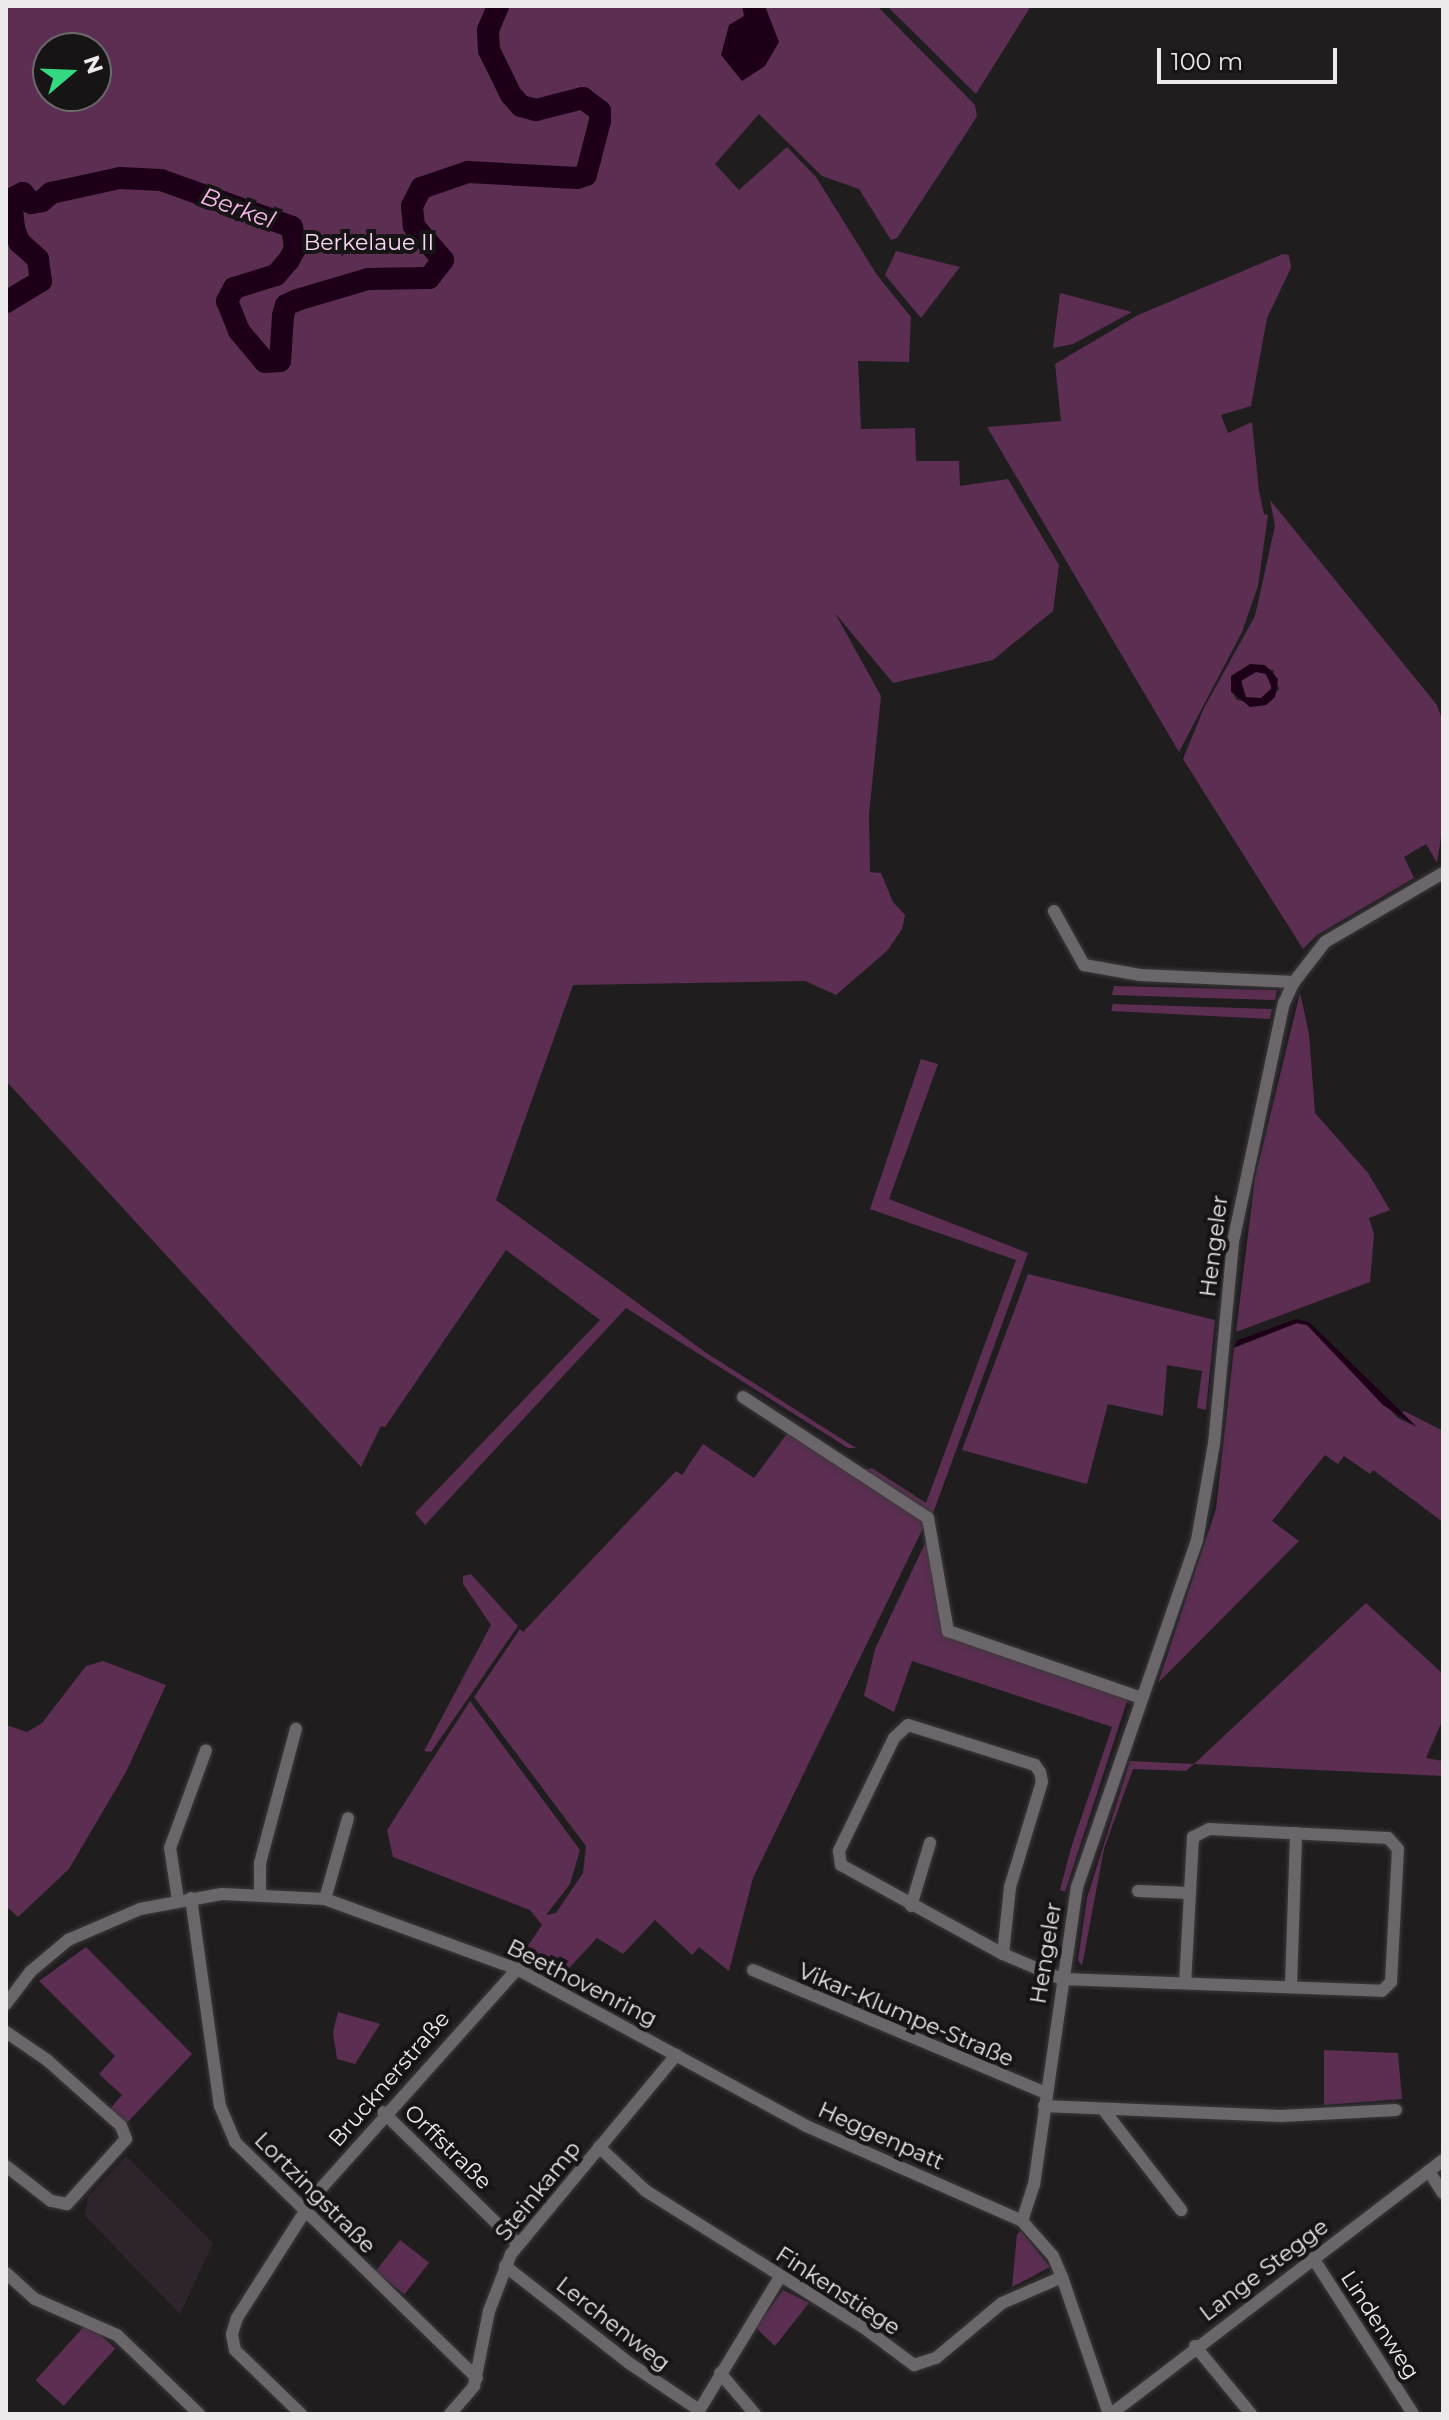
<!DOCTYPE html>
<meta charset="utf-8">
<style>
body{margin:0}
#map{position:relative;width:1449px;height:2420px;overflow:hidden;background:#201d1f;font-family:Montserrat,sans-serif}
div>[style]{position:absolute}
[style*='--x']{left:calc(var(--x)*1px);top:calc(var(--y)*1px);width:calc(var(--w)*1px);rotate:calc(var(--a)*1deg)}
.built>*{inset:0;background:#2d252b}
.green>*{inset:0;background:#5b2e52;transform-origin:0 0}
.round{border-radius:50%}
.water>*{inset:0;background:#1d0018}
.stream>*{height:4px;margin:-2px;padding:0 2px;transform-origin:2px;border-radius:2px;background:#1d0018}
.river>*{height:22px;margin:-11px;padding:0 11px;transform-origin:11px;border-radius:11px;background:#1d0018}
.roads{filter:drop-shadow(0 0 2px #3c393b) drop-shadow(0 0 2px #3c393b)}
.minor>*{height:12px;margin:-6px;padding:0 6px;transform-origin:6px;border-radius:6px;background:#6a6669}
span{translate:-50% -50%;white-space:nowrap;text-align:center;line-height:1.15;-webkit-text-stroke:8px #171416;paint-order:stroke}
.park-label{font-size:22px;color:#fbd8f3}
.street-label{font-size:22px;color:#eceaeb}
.water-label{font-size:24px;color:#fbb6ec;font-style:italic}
.frame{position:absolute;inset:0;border:8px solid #eceaeb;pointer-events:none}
.north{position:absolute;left:32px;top:32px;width:80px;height:80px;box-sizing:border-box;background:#171416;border:2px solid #6c6a6b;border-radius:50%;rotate:71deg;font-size:22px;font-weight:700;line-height:32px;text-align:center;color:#eceaeb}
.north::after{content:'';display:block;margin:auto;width:28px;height:36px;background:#34d881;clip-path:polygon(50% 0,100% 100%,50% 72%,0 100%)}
.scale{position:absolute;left:1157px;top:48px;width:180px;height:36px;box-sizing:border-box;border:4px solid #eceaeb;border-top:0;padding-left:10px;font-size:24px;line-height:28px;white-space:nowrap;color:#eceaeb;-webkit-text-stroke:6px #171416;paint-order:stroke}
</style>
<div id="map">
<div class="built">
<i style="clip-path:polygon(126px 2156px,213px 2243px,180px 2314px,85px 2216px,88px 2197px)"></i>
</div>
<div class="green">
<i style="clip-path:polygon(evenodd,6px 6px,877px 6px,975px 105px,977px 116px,969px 129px,897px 238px,891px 240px,859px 189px,822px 176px,759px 114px,715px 164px,739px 190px,787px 147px,816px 177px,877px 275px,911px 317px,909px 362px,858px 361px,861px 429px,915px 428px,916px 461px,959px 461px,960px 486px,1008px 479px,1059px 565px,1053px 611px,993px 660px,893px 683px,835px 613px,881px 696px,869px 814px,870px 872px,881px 873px,893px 902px,905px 915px,902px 929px,888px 950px,836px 995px,805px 981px,573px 985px,496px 1200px,705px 1352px,856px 1448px,848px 1448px,626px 1308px,425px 1525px,415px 1513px,600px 1320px,506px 1250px,385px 1427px,381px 1426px,361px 1467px,6px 1081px,6px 6px,48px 48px,96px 48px,96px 96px,48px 96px,48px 48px)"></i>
<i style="clip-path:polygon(887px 6px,1031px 6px,976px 94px)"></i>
<i style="clip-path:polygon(896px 251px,960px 267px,921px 318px,885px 275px)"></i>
<i style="clip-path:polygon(1283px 254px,1289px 255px,1291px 268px,1267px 318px,1251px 406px,1221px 415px,1228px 433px,1252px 422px,1259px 491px,1264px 514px,1268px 515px,1258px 586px,1242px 632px,1179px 752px,987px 427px,1061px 421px,1055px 364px,1138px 315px)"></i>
<i style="clip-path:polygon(1060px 293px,1132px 312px,1073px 344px,1053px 348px)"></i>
<i style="clip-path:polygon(evenodd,1270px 500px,1437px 705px,1443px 722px,1443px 824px,1437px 863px,1426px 844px,1404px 857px,1414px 878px,1317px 935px,1303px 949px,1183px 759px,1204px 708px,1255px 616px,1275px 526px,1270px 500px,1250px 664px,1273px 670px,1279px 689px,1266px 705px,1237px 700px,1231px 691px,1250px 664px)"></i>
<i class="round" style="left:1241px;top:671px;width:30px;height:30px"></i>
<i style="clip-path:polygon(1114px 986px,1115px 986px,1277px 990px,1275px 1000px,1112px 995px)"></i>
<i style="clip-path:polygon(1300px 993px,1309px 1034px,1315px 1113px,1368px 1173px,1390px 1210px,1369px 1218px,1374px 1234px,1370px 1282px,1236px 1332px,1255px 1178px)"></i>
<i style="clip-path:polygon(1113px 1004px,1272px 1009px,1270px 1019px,1111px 1011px)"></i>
<i style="clip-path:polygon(921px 1059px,938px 1064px,889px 1199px,1028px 1253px,932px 1516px,866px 1470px,872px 1468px,926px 1503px,1016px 1260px,870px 1209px)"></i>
<i style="clip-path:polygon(1028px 1274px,1215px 1320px,1206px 1410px,1197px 1408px,1202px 1371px,1167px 1365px,1163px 1416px,1108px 1404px,1087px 1484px,962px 1450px)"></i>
<i style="clip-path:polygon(1297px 1323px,1307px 1325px,1398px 1418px,1416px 1427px,1400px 1415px,1404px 1411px,1443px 1431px,1443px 1522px,1373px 1470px,1370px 1474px,1344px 1456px,1338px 1464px,1325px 1455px,1272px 1521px,1299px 1541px,1158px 1683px,1216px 1509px,1234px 1348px)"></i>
<i style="clip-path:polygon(789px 1431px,926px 1522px,753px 1878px,729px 1971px,699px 1947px,692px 1955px,655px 1920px,623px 1954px,597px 1938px,558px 1980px,518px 1960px,542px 1925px,530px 1910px,393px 1857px,387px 1830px,470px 1701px,580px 1850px,570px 1884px,546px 1915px,556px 1913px,583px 1873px,586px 1846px,474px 1697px,520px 1629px,558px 1669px,523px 1632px,676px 1471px,682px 1475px,703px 1444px,754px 1478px)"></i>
<i style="clip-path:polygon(929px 1535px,945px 1635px,1128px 1698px,1065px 1892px,1060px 1890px,1071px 1848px,1112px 1727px,912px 1661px,894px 1712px,864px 1696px,875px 1649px)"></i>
<i style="clip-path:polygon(471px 1574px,518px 1626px,431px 1752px,424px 1751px,491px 1625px,463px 1584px,463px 1576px)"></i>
<i style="clip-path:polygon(1366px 1603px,1443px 1674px,1443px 1719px,1426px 1758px,1443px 1761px,1443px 1776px,1194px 1764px,1186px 1771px,1133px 1769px,1104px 1849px,1082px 1966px,1078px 1960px,1087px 1898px,1130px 1761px,1194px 1764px)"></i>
<i style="clip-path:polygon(103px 1661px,166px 1685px,126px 1772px,69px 1869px,18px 1917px,6px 1906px,6px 1725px,27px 1732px,42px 1723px,86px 1666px)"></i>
<i style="clip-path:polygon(86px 1947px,192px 2054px,125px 2125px,109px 2110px,122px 2095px,99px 2074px,115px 2056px,39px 1981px)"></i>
<i style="clip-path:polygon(338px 2012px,380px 2024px,355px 2064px,337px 2059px,333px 2032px)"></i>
<i style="clip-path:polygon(1324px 2050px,1398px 2053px,1402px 2099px,1324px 2105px)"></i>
<i style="clip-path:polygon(1021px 2231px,1050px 2267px,1012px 2287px,1017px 2234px)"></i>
<i style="left:400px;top:2240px;width:37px;height:40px;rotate:38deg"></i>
<i style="clip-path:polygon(783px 2290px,809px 2303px,775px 2346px,756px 2328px)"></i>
<i style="left:87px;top:2323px;width:38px;height:77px;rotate:42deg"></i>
</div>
<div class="water">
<i style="clip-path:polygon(742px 6px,765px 6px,779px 42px,765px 66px,742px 81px,721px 55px,729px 25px,744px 16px)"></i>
<i style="clip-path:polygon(evenodd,1250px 664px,1265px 665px,1278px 679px,1275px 697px,1266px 705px,1250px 707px,1231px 691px,1231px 676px,1250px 664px,1256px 672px,1266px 674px,1272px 688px,1261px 698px,1246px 697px,1241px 681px,1256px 672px)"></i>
<i style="clip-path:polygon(1296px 1319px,1309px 1322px,1417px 1427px,1383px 1405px,1307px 1325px,1297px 1323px,1234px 1347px,1238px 1340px)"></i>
</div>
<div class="stream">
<i style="--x:6;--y:231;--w:9;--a:-21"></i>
</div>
<div class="river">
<i style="--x:6;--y:302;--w:41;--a:-31"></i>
<i style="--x:41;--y:281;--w:22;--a:-98"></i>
<i style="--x:38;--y:259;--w:25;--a:-138"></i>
<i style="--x:19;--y:242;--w:15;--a:-110"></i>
<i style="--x:14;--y:228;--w:29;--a:-96"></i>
<i style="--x:11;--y:199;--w:13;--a:-27"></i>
<i style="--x:23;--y:193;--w:13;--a:51"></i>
<i style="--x:31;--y:203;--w:11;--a:-10"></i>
<i style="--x:42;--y:201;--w:12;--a:-42"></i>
<i style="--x:51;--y:193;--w:71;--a:-12.3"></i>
<i style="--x:120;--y:178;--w:41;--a:2.8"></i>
<i style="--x:161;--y:180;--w:139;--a:19.7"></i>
<i style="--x:292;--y:227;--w:22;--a:82"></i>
<i style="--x:295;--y:249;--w:13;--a:119"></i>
<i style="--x:289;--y:260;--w:20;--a:131"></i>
<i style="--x:276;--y:275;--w:44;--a:162.8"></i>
<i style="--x:234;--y:288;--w:15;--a:118"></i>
<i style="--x:227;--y:301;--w:32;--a:68"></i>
<i style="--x:239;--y:331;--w:40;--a:50"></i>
<i style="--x:265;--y:362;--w:15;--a:-4"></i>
<i style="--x:280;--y:361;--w:45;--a:-86.2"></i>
<i style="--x:283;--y:316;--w:11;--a:-75"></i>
<i style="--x:286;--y:305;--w:12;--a:-24"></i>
<i style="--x:297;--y:300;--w:74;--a:-16.5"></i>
<i style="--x:368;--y:279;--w:61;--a:-0.9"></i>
<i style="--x:429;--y:278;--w:23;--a:-52"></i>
<i style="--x:443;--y:260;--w:45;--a:-130.5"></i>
<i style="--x:414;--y:226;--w:20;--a:-96"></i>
<i style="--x:412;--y:206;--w:20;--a:-63"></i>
<i style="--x:421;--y:188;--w:50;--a:-18.8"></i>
<i style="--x:468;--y:172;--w:109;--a:3.2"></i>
<i style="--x:577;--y:178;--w:9;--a:-18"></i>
<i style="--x:586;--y:175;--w:56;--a:-75.5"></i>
<i style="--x:600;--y:121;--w:10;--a:-90"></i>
<i style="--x:600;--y:111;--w:21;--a:-143"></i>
<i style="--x:583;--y:98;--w:49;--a:165.7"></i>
<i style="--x:536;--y:110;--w:16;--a:-165"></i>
<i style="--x:521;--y:106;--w:15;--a:-132"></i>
<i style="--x:511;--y:95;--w:50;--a:-116.1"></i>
<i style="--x:489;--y:50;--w:20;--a:-93"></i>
<i style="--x:488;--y:30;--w:26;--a:-67"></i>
</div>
<div class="roads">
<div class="minor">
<i style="--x:1054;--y:911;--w:62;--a:60.9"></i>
<i style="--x:1084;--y:965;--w:57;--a:10.1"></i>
<i style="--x:1140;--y:975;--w:154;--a:2.6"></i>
<i style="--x:743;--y:1397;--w:221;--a:33.2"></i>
<i style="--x:928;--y:1518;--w:115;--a:80"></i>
<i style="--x:948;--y:1631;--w:204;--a:19.1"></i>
<i style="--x:1138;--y:1891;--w:51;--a:2.2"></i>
<i style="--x:260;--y:1893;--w:30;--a:-90"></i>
<i style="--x:260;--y:1863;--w:139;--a:-75"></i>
<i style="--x:191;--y:1898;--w:210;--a:82.1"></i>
<i style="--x:220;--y:2106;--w:39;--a:67"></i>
<i style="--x:235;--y:2142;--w:338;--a:44.3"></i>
<i style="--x:325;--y:1899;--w:84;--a:-74.1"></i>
<i style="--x:178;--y:1900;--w:53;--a:-98.7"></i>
<i style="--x:170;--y:1848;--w:104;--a:-69.8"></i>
<i style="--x:911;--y:1906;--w:66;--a:-73.2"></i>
<i style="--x:1003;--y:1954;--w:67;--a:-84"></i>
<i style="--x:1010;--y:1887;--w:110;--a:-73.1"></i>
<i style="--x:1042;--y:1782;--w:10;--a:-101"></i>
<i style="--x:1040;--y:1772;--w:9;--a:-126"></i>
<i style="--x:1035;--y:1765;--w:133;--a:-162.5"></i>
<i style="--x:908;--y:1725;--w:19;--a:137"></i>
<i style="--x:894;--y:1738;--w:126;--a:116"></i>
<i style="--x:839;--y:1851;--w:14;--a:82"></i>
<i style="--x:841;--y:1865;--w:185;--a:28.8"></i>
<i style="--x:1003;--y:1954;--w:64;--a:23"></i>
<i style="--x:1062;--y:1979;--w:320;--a:2.1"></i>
<i style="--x:1382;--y:1991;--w:13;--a:-45"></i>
<i style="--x:1391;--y:1982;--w:133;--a:-87"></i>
<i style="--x:1398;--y:1849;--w:15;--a:-132"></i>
<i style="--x:1388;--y:1838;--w:179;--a:-177.1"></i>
<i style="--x:1209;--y:1829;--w:18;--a:153"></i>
<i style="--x:1193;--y:1837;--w:146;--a:93.1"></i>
<i style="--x:753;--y:1970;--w:318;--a:22.8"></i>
<i style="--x:1291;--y:1986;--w:153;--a:-88.1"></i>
<i style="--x:6;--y:2004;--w:40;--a:-53"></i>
<i style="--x:30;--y:1972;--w:50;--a:-40.1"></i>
<i style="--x:68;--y:1940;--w:78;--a:-23.3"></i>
<i style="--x:140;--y:1909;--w:83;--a:-10.4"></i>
<i style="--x:222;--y:1894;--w:103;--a:2.8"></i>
<i style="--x:325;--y:1899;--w:204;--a:20"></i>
<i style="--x:517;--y:1969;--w:329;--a:28.5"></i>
<i style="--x:806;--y:2126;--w:236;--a:23.7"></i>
<i style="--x:1022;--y:2221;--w:47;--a:48.5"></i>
<i style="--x:1053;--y:2256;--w:23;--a:67"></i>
<i style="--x:1062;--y:2277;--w:145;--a:71.1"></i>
<i style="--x:6;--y:2032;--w:50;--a:34.3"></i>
<i style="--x:47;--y:2060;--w:99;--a:41.7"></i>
<i style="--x:121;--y:2126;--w:14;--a:69"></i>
<i style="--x:126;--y:2139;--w:88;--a:132.2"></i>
<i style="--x:67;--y:2204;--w:16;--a:-169"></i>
<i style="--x:51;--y:2201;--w:57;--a:-142.1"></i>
<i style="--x:1044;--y:2106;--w:237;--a:2.4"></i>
<i style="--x:1281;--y:2116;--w:115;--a:-3"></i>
<i style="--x:1103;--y:2109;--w:128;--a:52.3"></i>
<i style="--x:383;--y:2112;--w:189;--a:44.4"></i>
<i style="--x:599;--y:2147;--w:64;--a:43.1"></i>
<i style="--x:646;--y:2191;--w:256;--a:32.1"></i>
<i style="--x:863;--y:2327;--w:64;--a:36.7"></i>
<i style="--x:914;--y:2365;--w:23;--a:-18"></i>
<i style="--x:936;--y:2358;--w:86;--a:-39.8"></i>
<i style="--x:1002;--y:2303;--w:65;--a:-23.4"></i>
<i style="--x:1429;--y:2171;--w:26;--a:58"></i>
<i style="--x:1022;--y:2221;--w:38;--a:-72"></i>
<i style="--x:1034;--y:2185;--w:301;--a:-81.8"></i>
<i style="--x:1077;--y:1887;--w:367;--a:-70.9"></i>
<i style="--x:1197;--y:1540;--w:97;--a:-80"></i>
<i style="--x:1214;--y:1444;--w:203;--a:-84.6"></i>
<i style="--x:1233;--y:1242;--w:244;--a:-78"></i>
<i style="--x:1284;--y:1003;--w:23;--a:-65"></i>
<i style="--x:1294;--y:982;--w:51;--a:-52.2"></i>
<i style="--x:1325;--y:942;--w:137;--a:-30.3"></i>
<i style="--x:1313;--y:2258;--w:185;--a:57.3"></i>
<i style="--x:505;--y:2266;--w:157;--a:38"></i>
<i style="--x:629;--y:2363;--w:84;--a:33.9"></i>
<i style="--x:6;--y:2273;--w:39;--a:42"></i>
<i style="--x:35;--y:2299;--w:90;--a:23.7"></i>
<i style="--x:117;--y:2335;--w:114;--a:43.9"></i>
<i style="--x:1195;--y:2346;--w:88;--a:50.5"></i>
<i style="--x:720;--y:2373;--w:54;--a:49.5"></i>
<i style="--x:301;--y:2414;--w:92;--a:-135.9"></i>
<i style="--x:235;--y:2350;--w:16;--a:-101"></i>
<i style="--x:232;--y:2334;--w:17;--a:-73"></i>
<i style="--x:237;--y:2318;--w:147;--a:-57.5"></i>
<i style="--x:316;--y:2194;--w:302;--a:-48.2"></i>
<i style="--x:450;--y:2414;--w:37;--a:-49"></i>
<i style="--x:474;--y:2386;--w:76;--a:-78.7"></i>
<i style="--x:489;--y:2311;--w:61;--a:-68.9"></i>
<i style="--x:511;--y:2254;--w:259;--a:-50.3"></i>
<i style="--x:697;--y:2414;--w:160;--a:-58.8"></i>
<i style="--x:1111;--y:2414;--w:418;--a:-37.4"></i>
</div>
</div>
<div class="park-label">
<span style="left:369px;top:243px">Berkelaue II</span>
</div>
<div class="street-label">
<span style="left:1214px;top:1246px;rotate:-83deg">Hengeler</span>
<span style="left:1046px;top:1953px;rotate:-81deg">Hengeler</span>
<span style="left:582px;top:1983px;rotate:27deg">Beethovenring</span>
<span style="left:906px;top:2015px;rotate:23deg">Vikar-Klumpe-Straße</span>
<span style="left:389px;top:2079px;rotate:-49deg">Brucknerstraße</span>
<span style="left:881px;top:2136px;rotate:24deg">Heggenpatt</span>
<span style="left:448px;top:2147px;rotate:44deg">Orffstraße</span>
<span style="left:538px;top:2191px;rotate:-51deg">Steinkamp</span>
<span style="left:315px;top:2193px;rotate:45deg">Lortzingstraße</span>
<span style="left:1264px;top:2270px;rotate:-37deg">Lange Stegge</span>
<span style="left:838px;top:2291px;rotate:33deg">Finkenstiege</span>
<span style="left:613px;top:2324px;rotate:38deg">Lerchenweg</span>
<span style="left:1380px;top:2325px;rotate:57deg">Lindenweg</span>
</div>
<div class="water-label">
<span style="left:238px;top:208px;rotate:20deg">Berkel</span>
</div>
<div class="frame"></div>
<div class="north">N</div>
<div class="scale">100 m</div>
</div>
